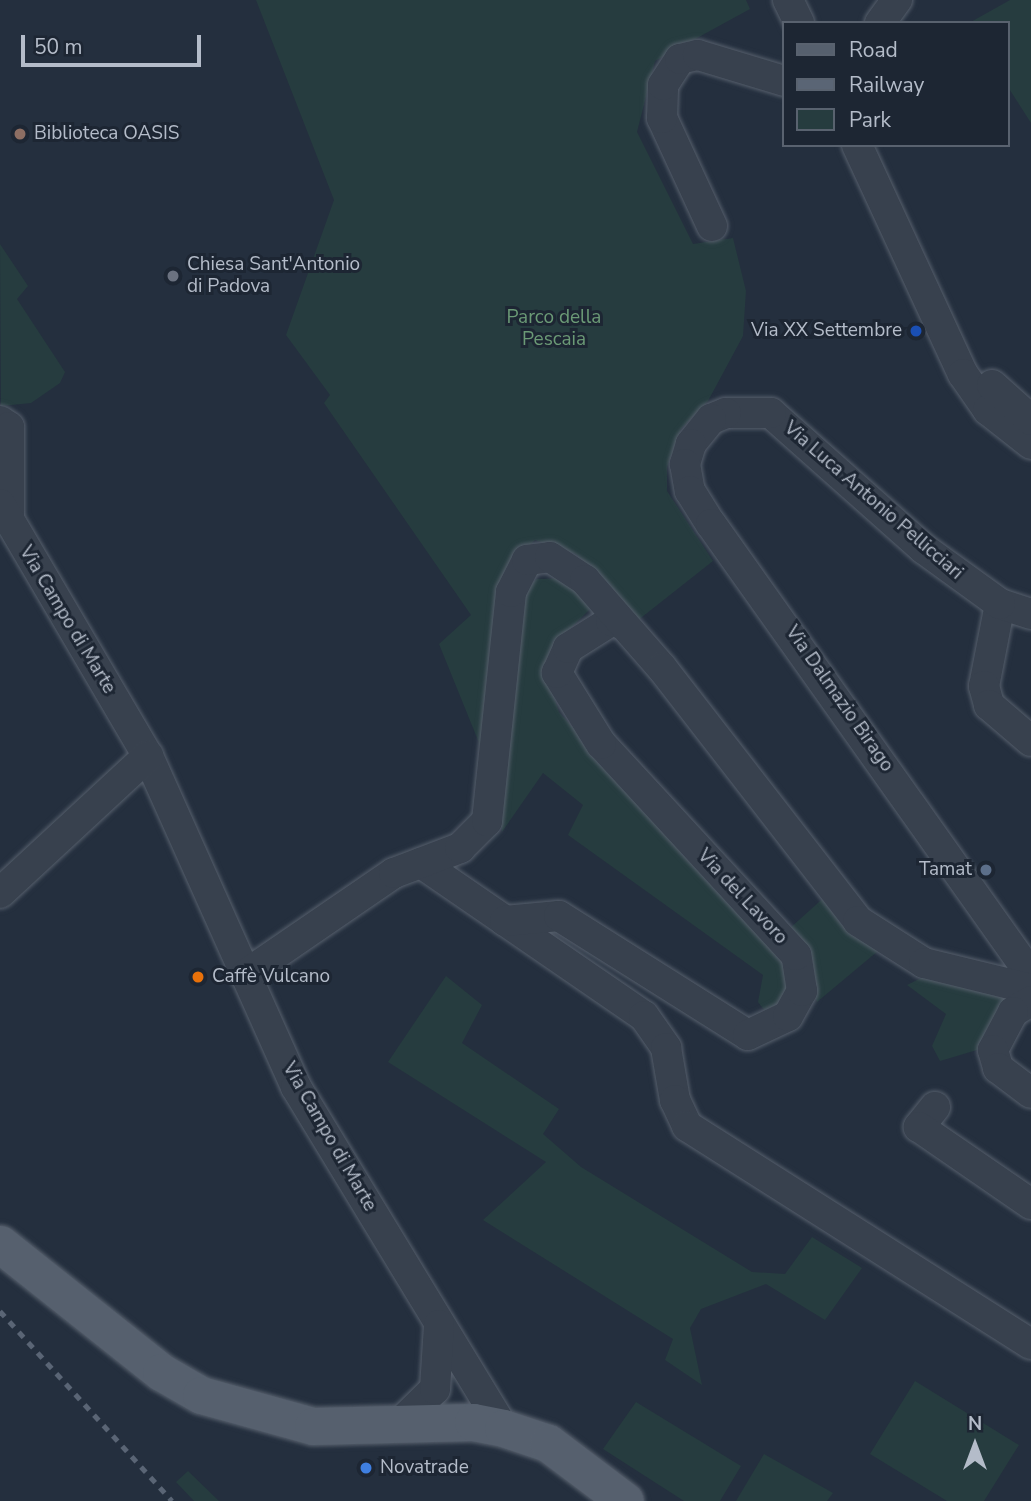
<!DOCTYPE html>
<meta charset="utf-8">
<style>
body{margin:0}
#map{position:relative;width:1031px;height:1501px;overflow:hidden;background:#242f3e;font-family:"Nunito Sans",sans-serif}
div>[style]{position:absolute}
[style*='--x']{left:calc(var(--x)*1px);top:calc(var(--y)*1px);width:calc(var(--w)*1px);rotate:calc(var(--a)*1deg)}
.green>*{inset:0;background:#263c3f}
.roads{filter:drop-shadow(0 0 2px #565f6c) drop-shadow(0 0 2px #565f6c)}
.minor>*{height:30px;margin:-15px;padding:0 15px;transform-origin:15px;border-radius:15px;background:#38414e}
.major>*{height:37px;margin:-18.5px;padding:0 18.5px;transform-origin:18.5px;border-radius:18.5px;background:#56606e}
.rail>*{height:5px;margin-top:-2.5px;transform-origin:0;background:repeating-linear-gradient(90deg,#5a6575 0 7px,transparent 0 14px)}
.dots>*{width:19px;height:19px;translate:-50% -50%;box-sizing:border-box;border:4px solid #1d2633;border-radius:50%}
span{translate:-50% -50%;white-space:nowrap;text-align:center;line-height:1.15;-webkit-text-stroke:6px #1d2633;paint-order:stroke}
.poi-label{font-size:19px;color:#b4bcc9}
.left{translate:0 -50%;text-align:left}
.right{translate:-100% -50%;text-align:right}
.park-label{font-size:19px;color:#6b9a76}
.street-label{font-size:19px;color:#b4bcc9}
.legend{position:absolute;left:782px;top:21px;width:228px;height:126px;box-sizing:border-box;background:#1d2633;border:2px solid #59626f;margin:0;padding:9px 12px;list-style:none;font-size:21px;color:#b4bcc9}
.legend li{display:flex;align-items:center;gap:14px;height:35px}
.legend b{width:35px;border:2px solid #59626f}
.north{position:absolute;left:940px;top:1410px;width:70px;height:70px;-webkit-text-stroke:5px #1d2633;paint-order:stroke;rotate:0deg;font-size:19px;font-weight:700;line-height:28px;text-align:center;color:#b4bcc9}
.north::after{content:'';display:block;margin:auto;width:24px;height:32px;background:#b4bcc9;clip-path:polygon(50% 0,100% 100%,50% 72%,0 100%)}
.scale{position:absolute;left:21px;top:35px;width:180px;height:32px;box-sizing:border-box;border:4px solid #b4bcc9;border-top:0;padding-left:9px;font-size:21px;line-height:24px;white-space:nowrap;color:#b4bcc9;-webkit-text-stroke:5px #1d2633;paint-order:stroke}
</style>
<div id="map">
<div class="green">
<i style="clip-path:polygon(256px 0,746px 0,750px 9px,655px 61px,637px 132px,693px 244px,733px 238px,746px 291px,743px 336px,708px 401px,681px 429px,667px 467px,667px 491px,713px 561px,637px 621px,576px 554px,535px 540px,506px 568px,488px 765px,439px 644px,471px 615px,324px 403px,330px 395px,286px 335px,334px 200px)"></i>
<i style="clip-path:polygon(1010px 0,1031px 0,1031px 123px,1008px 87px,1008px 23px,969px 23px)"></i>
<i style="clip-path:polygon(0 244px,28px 286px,17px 299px,65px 372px,60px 383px,31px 403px,1px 406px)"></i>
<i style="clip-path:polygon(570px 578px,595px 604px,568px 631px,547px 675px,559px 712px,791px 966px,787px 1002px,769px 1016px,758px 1002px,763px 975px,568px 835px,583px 805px,543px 773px,502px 832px,498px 790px,519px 592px,537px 579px)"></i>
<i style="clip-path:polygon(829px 893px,878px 951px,817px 1002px,789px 929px)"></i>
<i style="clip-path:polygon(931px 973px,1012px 988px,987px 1047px,940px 1061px,932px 1046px,946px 1014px,907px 985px)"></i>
<i style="clip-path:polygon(446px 976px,482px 1005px,462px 1043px,559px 1109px,543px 1134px,581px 1167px,752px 1272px,785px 1274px,812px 1237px,862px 1268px,825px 1320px,766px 1284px,701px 1309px,690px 1328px,702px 1385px,665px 1360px,673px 1339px,483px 1220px,546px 1162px,388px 1062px)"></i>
<i style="clip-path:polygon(915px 1381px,1019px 1445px,984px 1501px,947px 1501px,870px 1454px)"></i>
<i style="clip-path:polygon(636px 1402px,741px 1466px,720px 1501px,684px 1501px,603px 1449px)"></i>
<i style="clip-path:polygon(764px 1454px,833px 1493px,827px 1501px,736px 1501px)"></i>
<i style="clip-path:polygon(188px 1471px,219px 1501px,194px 1501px,176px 1482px)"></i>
</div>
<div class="roads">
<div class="minor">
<i style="--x:788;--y:0;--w:25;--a:64"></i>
<i style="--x:880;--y:23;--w:29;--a:-54"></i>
<i style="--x:857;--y:145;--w:252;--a:65.2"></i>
<i style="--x:963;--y:374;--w:44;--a:55.2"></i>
<i style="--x:988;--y:410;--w:55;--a:38.3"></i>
<i style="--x:712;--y:226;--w:119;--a:-114.8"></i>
<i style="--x:662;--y:118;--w:33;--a:-88"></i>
<i style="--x:663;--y:85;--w:31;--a:-57"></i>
<i style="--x:680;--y:59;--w:18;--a:-13"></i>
<i style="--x:698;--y:55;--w:90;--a:16.8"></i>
<i style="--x:992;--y:385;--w:52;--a:41.9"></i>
<i style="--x:0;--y:421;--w:11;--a:34"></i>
<i style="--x:9;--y:427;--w:92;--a:90"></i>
<i style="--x:0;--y:504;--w:292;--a:59.6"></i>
<i style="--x:148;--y:756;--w:363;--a:65.9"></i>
<i style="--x:296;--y:1087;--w:399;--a:58.7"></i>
<i style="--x:1000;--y:604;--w:84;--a:101"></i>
<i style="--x:984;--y:686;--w:20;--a:75"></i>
<i style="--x:989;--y:705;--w:55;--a:40.6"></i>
<i style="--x:1031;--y:614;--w:33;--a:-162"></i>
<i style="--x:1000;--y:604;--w:94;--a:-144.1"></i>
<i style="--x:924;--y:549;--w:205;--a:-138.4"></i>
<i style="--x:771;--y:413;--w:45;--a:180"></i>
<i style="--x:726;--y:413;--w:16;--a:158"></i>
<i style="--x:711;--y:419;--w:32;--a:129"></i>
<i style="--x:691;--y:444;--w:21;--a:107"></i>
<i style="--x:685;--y:464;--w:27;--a:80"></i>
<i style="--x:690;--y:491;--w:39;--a:58"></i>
<i style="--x:711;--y:524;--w:553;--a:54.64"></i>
<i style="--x:421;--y:863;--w:270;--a:34.5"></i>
<i style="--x:644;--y:1016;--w:39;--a:55"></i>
<i style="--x:666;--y:1048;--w:53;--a:80.2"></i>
<i style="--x:675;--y:1100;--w:29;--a:65"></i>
<i style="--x:687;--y:1126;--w:407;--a:32.4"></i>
<i style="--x:0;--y:893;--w:202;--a:-42.8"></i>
<i style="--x:505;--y:921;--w:54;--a:-5.3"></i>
<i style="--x:559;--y:916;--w:223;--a:32.2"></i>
<i style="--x:748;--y:1035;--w:44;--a:-25.4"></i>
<i style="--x:788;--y:1016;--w:29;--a:-61"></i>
<i style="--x:802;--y:991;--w:36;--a:-99"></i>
<i style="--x:796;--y:955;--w:287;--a:-132.7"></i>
<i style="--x:601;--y:744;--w:84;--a:-121.8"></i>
<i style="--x:557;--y:673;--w:27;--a:-66"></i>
<i style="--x:568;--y:648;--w:51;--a:-32.1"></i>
<i style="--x:611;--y:621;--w:12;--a:14"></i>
<i style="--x:245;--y:975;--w:181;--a:-34.4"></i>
<i style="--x:394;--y:873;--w:71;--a:-20.7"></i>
<i style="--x:460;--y:848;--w:38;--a:-45"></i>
<i style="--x:487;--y:821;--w:230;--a:-84"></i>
<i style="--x:511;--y:592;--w:36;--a:-63"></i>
<i style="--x:527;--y:560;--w:23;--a:-7"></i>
<i style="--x:550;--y:557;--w:42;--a:33.3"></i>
<i style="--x:585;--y:580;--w:117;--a:48.8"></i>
<i style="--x:662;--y:668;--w:320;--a:52.2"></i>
<i style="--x:858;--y:921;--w:78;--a:32.5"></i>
<i style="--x:924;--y:963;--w:110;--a:13.7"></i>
<i style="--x:1031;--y:1001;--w:21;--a:149"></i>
<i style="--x:1013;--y:1012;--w:43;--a:117.8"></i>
<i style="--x:993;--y:1050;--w:19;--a:74"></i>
<i style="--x:998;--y:1068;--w:41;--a:37.1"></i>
<i style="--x:935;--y:1107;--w:26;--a:129"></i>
<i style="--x:919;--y:1127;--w:136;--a:34.5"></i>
<i style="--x:396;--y:1427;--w:54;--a:-44.3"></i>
<i style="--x:435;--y:1389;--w:64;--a:-86.4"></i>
</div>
<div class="major">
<i style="--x:0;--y:1244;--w:206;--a:38.5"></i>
<i style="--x:161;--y:1372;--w:46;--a:29.9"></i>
<i style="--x:201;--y:1395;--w:116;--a:15.5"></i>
<i style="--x:313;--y:1426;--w:160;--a:-1.4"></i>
<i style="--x:473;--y:1422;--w:31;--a:11"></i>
<i style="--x:503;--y:1428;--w:47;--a:18.4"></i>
<i style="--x:548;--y:1443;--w:96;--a:37"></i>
</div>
</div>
<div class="rail">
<i style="--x:0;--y:1311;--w:256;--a:47.8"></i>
</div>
<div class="dots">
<i style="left:20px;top:134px;background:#8d6e63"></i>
<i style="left:173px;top:276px;background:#6b7280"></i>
<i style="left:916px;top:331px;background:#1a4fb4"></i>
<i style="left:986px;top:870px;background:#5c6f8a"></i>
<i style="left:198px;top:977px;background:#e8710a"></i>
<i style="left:366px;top:1468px;background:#3f7fe0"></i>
</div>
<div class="poi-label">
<span class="left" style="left:34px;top:134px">Biblioteca OASIS</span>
<span class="left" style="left:187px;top:276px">Chiesa Sant'Antonio<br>di Padova</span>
<span class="right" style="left:902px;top:331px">Via XX Settembre</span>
<span class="right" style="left:972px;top:870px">Tamat</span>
<span class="left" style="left:212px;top:977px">Caffè Vulcano</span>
<span class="left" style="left:380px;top:1468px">Novatrade</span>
</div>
<div class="park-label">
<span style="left:554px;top:329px">Parco della<br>Pescaia</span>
</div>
<div class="street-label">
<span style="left:873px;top:501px;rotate:41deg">Via Luca Antonio Pellicciari</span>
<span style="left:67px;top:620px;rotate:59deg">Via Campo di Marte</span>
<span style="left:839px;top:699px;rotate:55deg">Via Dalmazio Birago</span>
<span style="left:742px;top:897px;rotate:47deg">Via del Lavoro</span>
<span style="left:329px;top:1137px;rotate:60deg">Via Campo di Marte</span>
</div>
<ul class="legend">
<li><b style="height:9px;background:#56606e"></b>Road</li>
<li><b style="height:9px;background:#5a6575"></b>Railway</li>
<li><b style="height:19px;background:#263c3f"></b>Park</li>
</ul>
<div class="north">N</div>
<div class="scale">50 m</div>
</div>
